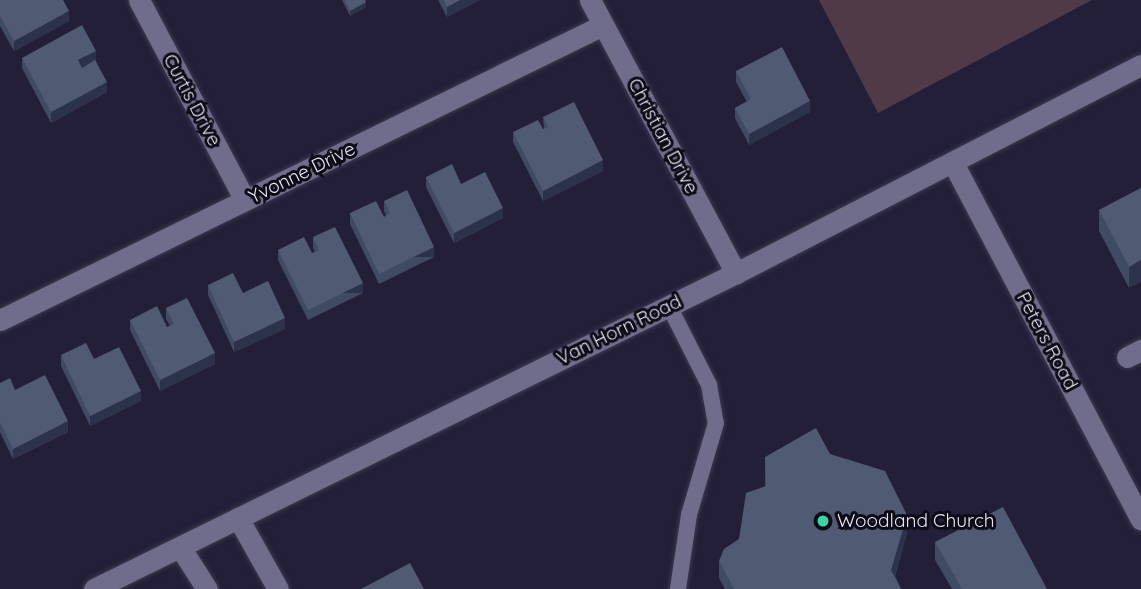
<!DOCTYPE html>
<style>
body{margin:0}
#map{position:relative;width:1141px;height:589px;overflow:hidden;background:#231f39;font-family:Quicksand,sans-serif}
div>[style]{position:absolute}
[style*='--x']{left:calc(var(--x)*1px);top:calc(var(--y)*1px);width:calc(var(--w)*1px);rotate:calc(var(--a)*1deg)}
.green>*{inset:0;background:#503a48}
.roads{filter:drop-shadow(0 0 2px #3d384e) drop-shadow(0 0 2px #3d384e)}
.lane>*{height:16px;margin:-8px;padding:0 8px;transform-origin:8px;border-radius:8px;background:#706c8b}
.street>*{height:21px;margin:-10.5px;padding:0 10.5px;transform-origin:10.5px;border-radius:10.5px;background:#706c8b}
.secondary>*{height:21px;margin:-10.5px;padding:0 10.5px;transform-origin:10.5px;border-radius:10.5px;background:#706c8b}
.wall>*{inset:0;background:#3f4a63}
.shaded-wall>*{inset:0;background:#2c324c;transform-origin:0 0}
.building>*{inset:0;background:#515a73}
.dots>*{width:19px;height:19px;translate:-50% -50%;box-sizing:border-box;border:4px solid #0d0b16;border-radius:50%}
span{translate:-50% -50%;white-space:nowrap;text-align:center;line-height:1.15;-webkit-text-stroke:6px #0d0b16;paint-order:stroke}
.street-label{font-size:19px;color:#e6e4f6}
.poi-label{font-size:19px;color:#e6e4f6}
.left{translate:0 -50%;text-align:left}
</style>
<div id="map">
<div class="green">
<i style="clip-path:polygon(819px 0,1092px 0,878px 113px)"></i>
</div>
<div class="roads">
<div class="lane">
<i style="--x:669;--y:306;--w:89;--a:63.1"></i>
<i style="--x:709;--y:385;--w:39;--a:80"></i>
<i style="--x:716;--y:423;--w:96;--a:106.4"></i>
<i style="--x:689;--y:515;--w:75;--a:98.5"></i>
</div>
<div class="street">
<i style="--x:139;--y:0;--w:226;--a:62.1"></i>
<i style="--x:590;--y:0;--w:310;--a:61.9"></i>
<i style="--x:953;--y:163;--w:403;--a:62.2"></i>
<i style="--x:0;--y:320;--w:671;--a:-26.07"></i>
<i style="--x:1127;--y:357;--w:16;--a:-27"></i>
<i style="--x:238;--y:518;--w:81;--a:60.6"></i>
<i style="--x:180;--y:547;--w:50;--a:57.3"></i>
</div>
<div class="secondary">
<i style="--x:94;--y:589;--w:716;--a:-26.21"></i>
<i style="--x:736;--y:273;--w:455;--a:-27.2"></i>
</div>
</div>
<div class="wall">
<i style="clip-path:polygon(0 0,69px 21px,14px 51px,0 26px)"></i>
<i style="clip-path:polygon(342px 0,365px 0,366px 7px,350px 16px)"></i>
<i style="clip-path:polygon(438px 0,480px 0,447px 17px)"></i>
<i style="clip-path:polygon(22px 58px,96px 61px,107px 92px,51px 123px,22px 68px)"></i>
<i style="clip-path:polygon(736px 71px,810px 112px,749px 145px,735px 118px,735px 108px,747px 102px,736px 82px)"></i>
<i style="clip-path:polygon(543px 117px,603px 171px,543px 201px,513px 142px,513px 132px,544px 129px)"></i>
<i style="clip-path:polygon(426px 177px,461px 184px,503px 218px,454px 243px,426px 187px)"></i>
<i style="clip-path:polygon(1141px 188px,1129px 288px,1099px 231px,1099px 210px)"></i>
<i style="clip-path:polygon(384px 201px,434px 257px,379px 284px,350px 224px,350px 213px,384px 217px,386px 215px,384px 211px)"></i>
<i style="clip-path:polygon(313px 237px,363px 293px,308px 320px,278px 260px,278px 250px,312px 253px,315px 252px,313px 248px)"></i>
<i style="clip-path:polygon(208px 285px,243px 293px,285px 329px,234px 352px,208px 295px)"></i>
<i style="clip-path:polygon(166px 308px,215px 364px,160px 391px,130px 330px,130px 320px,167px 327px,170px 326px,166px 319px)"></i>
<i style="clip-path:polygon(61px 355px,94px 359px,141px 401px,90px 426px,61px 366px)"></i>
<i style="clip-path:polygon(0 383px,15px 390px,68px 432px,13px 459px,0 432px)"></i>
<i style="clip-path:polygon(830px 454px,907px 533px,895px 576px,901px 589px,725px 589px,719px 578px,719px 561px,739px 539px,765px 486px,765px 457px)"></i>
<i style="clip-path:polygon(935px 542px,1047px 589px,952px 589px,935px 560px)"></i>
</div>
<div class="shaded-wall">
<i style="clip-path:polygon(460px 0,480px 0,447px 17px,447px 7px)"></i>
<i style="clip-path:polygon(366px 2px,366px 7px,350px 16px,350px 11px)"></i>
<i style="clip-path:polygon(69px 11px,69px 21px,14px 51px,14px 41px)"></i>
<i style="clip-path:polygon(96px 51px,96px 61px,78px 70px,78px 60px)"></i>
<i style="clip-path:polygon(107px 82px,107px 92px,51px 123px,51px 112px)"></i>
<i style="clip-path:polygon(810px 101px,810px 112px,749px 145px,749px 134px)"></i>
<i style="clip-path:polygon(603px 160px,603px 171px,543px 201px,543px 191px)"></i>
<i style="clip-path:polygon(503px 208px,503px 218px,454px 243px,454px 233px)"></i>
<i style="left:434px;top:247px;width:10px;height:61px;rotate:90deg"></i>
<i style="clip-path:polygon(1141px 260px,1141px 282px,1129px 288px,1129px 267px)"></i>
<i style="left:363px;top:283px;width:10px;height:61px;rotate:90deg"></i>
<i style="clip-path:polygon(285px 318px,285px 329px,234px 352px,234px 342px)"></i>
<i style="clip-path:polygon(215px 353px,215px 364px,160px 391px,160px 380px)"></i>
<i style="clip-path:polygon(141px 391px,141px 401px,90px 426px,90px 416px)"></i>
<i style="clip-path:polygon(68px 421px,68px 432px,13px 459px,13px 449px)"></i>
<i style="clip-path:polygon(907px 515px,907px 533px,891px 587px,891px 570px)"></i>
</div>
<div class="building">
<i style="clip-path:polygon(0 0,63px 0,69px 11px,14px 41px,0 16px)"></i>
<i style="clip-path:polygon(345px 0,365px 0,366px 2px,350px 11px)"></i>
<i style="clip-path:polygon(444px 0,460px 0,447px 7px)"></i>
<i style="clip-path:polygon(82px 25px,96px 51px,78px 60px,82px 68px,95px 60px,107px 82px,51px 112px,22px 58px)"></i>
<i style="clip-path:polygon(782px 47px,810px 101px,749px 134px,735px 108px,751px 99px,736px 71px)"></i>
<i style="clip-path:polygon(574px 102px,603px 160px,543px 191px,513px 132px,538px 120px,543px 129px,548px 127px,543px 117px)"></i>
<i style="clip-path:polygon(452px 164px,461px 184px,485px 172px,503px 208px,454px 233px,426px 177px)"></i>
<i style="clip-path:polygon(1141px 188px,1141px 260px,1129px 267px,1099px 210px)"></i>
<i style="clip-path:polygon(407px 190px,434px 247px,379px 274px,350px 213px,376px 201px,384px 217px,390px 213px,384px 201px)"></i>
<i style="clip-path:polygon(335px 227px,363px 283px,308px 310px,278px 250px,304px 237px,312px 253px,319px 250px,313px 237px)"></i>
<i style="clip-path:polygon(233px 273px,243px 293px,268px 281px,285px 318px,234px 342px,208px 285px)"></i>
<i style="clip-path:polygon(187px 298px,215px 353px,160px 380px,130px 320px,157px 306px,167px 327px,174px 324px,166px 308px)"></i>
<i style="clip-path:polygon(86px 343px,94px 359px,119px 347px,141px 391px,90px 416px,61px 355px)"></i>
<i style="clip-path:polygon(45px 375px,68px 421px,13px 449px,0 422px,0 383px,10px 378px,15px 390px)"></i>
<i style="clip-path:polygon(816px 428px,830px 454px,885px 471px,907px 515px,891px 570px,901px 589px,734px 589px,719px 561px,724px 549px,739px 539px,746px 493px,766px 486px,765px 457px)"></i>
<i style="clip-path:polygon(1003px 507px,1047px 589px,962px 589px,935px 542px)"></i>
<i style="clip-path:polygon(410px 563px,424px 589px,361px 589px)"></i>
</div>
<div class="dots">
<i style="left:823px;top:521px;background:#3bd4a4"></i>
</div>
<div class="street-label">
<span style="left:192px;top:100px;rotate:62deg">Curtis Drive</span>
<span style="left:663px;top:136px;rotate:62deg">Christian Drive</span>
<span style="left:302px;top:173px;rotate:-26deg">Yvonne Drive</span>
<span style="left:619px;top:330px;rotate:-26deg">Van Horn Road</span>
<span style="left:1047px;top:341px;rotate:62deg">Peters Road</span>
</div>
<div class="poi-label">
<span class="left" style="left:837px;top:521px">Woodland Church</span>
</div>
</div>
